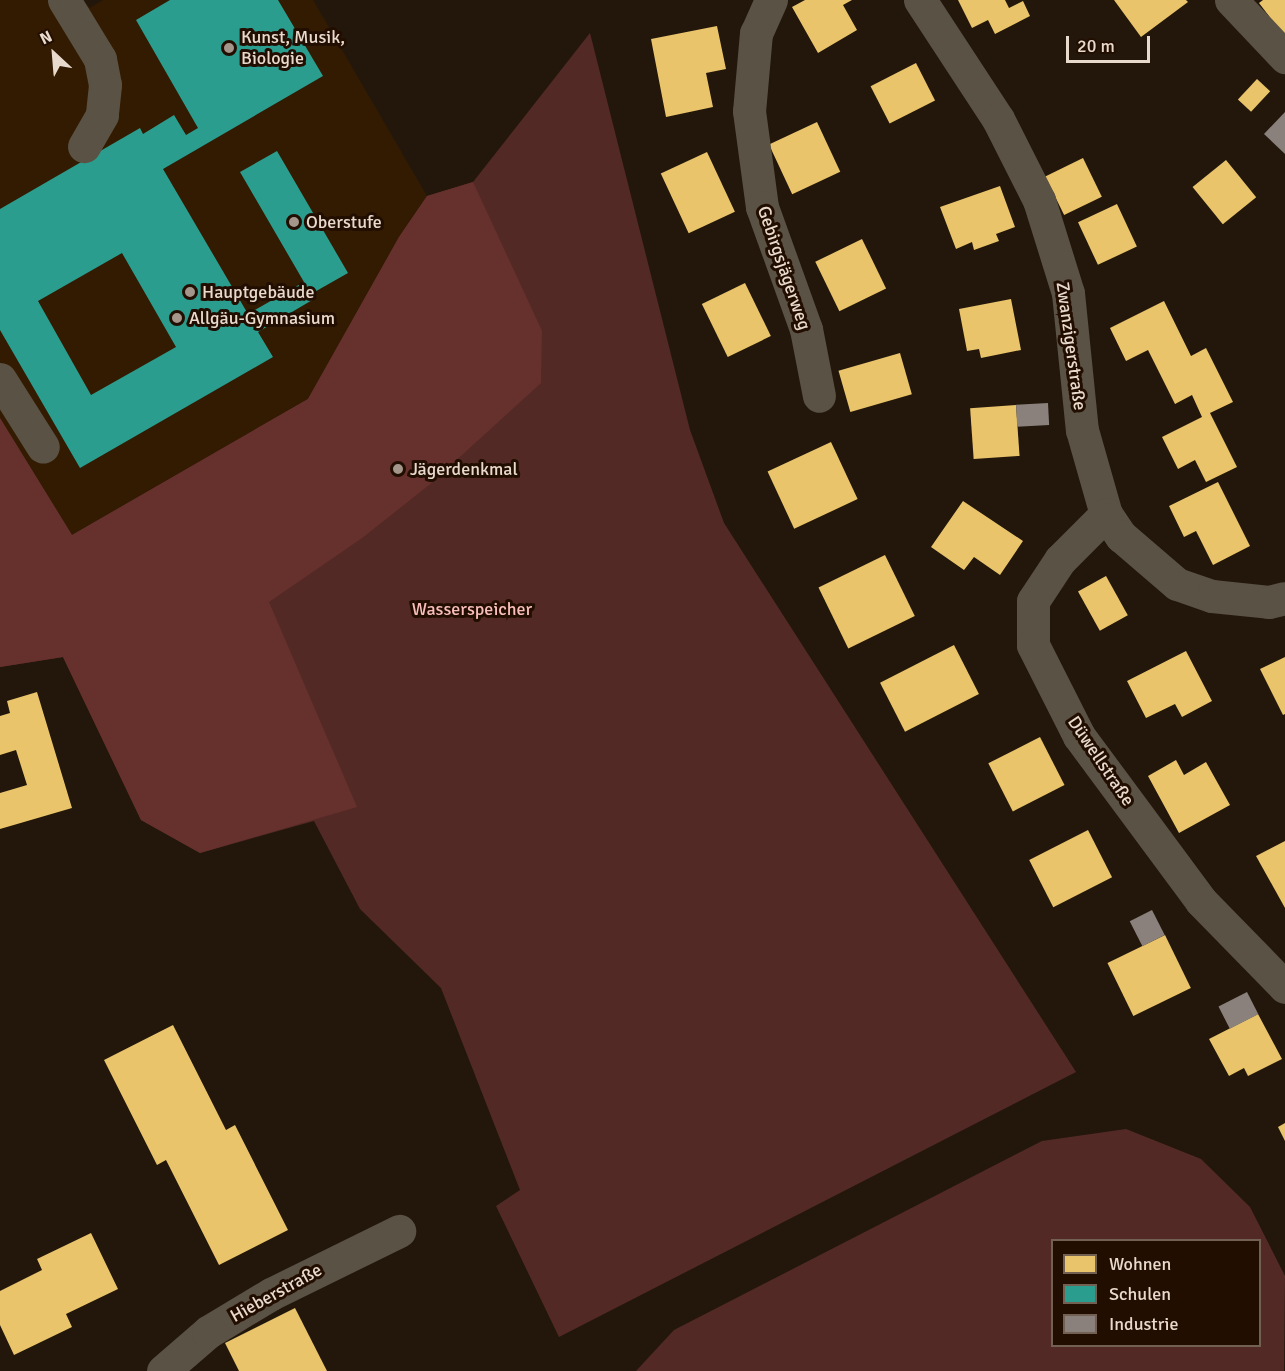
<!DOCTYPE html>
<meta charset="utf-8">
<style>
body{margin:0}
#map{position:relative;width:1285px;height:1371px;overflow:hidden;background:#23170c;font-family:Signika,sans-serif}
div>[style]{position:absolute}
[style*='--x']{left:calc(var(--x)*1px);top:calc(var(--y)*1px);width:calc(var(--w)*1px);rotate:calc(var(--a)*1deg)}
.built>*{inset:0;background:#331b02}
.green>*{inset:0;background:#532926}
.forest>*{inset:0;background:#66312d}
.homes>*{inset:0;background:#e9c46a;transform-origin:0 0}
.schools>*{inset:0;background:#2a9d8f}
.industry>*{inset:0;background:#8a817c;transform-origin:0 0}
.minor>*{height:33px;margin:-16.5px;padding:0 16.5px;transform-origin:16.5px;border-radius:16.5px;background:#5a5244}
.dots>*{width:16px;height:16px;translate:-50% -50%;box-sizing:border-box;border:3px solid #220e00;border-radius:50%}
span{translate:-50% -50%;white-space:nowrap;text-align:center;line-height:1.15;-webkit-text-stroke:6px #220e00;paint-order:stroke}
.poi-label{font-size:18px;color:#e9dace}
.left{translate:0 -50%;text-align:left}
.street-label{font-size:18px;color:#e9dace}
.park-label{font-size:18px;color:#f9beba}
.legend{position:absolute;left:1051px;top:1239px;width:210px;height:108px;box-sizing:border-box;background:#220e00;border:2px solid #726052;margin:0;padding:8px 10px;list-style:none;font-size:18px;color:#e9dace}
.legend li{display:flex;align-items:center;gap:12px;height:30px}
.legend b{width:30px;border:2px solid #726052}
.north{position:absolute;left:24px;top:24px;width:60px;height:60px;-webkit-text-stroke:4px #220e00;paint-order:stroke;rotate:334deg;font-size:16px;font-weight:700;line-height:24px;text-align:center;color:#e9dace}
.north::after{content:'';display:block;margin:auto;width:21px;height:27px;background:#e9dace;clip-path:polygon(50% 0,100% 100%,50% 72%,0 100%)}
.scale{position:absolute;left:1066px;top:36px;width:84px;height:27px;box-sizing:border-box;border:3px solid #e9dace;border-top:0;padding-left:8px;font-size:18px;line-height:21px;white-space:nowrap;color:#e9dace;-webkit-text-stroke:4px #220e00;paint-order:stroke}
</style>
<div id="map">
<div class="built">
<i style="clip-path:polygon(0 0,83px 0,90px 8px,103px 0,313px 0,427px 196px,399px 237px,309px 399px,72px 535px,0 418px)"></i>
</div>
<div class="green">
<i style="clip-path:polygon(590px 33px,690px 430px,724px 523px,1076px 1072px,559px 1337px,496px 1206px,520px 1190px,441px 988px,360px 909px,314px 821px,200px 853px,141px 820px,63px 657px,0 667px,0 418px,72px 535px,308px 399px,399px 237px,427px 196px,473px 182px)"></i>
<i style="clip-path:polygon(evenodd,1126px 1129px,1201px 1159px,1250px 1207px,1285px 1276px,1284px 1371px,636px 1371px,674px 1330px,1042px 1141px,1126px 1129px,1052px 1240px,1260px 1240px,1260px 1346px,1052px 1346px,1052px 1240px)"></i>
</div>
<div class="forest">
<i style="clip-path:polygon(473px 182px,542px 331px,541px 383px,429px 485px,362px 538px,269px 602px,357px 807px,200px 853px,141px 820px,63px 657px,0 667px,0 418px,72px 535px,308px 399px,399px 237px,427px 196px)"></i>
</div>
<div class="homes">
<i style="clip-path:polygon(805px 0,852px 0,843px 5px,857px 30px,818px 53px,792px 7px)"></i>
<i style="clip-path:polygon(958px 0,1005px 0,1009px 8px,1023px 1px,1030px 16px,995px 34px,988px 20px,972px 28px)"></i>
<i style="clip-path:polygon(1114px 0,1186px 0,1188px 2px,1141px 37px)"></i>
<i style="clip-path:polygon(1263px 0,1285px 0,1285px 37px,1259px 3px)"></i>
<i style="clip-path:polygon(717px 26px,726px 69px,706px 73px,713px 107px,666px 117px,651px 39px)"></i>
<i style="left:916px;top:63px;width:42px;height:51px;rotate:63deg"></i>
<i style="left:1257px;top:79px;width:18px;height:28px;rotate:43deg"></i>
<i style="left:817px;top:122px;width:55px;height:53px;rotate:65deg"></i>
<i style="left:707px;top:152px;width:66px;height:51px;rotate:65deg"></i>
<i style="left:1083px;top:158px;width:43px;height:42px;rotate:64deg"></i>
<i style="left:1226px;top:160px;width:48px;height:43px;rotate:51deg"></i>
<i style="clip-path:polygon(1000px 186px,1015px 227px,996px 234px,999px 241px,974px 250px,972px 242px,956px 249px,940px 207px)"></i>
<i style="left:1117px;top:204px;width:47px;height:43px;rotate:65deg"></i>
<i style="left:862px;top:239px;width:55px;height:52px;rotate:64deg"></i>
<i style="left:745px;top:283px;width:59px;height:48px;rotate:64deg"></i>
<i style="clip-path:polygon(1011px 299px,1021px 350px,981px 358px,979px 349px,967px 351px,959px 309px)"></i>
<i style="clip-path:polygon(1164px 301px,1191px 356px,1206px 348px,1233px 402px,1210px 413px,1237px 467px,1206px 482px,1195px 460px,1178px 469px,1162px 437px,1202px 417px,1192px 395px,1175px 404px,1148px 350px,1126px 361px,1110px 328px)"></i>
<i style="left:900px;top:353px;width:43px;height:64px;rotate:74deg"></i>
<i style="left:1016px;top:405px;width:51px;height:46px;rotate:86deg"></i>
<i style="left:831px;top:442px;width:63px;height:70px;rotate:65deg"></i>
<i style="clip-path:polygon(1218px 482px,1250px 546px,1213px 565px,1196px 531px,1184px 537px,1169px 506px)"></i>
<i style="clip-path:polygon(963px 501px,1023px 541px,1000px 575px,974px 557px,964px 570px,931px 547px)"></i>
<i style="left:885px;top:555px;width:68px;height:74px;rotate:64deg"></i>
<i style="left:1106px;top:576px;width:45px;height:32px;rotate:61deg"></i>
<i style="left:954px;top:645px;width:55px;height:83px;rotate:63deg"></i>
<i style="clip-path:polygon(1186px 651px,1212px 701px,1182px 717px,1175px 704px,1146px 718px,1127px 681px)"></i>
<i style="clip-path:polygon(1285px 657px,1285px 714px,1283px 715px,1260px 669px)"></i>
<i style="clip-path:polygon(37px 692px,72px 808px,0 829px,0 793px,27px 785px,16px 750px,0 755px,0 716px,10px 713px,7px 701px)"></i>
<i style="left:1040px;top:737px;width:54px;height:58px;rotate:63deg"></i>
<i style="clip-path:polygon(1176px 760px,1184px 775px,1206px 762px,1230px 805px,1179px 833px,1148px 776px)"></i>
<i style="left:1088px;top:830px;width:53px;height:66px;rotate:63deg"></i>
<i style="clip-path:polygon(1285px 841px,1285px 908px,1256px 856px)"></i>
<i style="left:1165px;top:935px;width:59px;height:64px;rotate:64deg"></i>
<i style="clip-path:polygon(1258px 1014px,1282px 1059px,1248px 1076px,1244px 1068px,1229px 1076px,1209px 1039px)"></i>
<i style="clip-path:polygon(173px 1025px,226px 1130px,235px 1125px,288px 1230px,219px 1265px,166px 1160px,157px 1165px,104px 1060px)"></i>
<i style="clip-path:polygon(1285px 1123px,1285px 1141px,1278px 1127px)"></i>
<i style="clip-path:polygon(91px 1233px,118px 1289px,66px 1314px,72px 1327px,14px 1355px,0 1325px,0 1291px,42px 1270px,37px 1259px)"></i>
<i style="clip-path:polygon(295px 1308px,327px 1371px,239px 1371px,225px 1343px)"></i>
</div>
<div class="schools">
<i style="clip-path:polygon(evenodd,170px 0,278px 0,323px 76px,163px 169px,248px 314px,304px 282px,240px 172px,277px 151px,348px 273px,311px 294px,314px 299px,258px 332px,273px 357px,80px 468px,0 330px,0 209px,140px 128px,143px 134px,174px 115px,186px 135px,198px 128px,136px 20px,170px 0,122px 253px,176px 347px,91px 395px,38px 301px,122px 253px)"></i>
</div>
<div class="industry">
<i style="clip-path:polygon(1285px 112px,1285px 154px,1264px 134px)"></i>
<i style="left:1048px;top:403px;width:22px;height:32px;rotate:87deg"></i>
<i style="left:1152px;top:910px;width:28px;height:25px;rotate:63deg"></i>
<i style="left:1247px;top:992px;width:25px;height:32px;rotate:63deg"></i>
</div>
<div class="minor">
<i style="--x:64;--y:0;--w:69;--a:58.6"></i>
<i style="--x:100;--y:59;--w:26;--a:79"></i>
<i style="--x:105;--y:85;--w:30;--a:96"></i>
<i style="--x:102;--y:115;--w:36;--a:120"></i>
<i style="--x:771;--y:0;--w:36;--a:114"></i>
<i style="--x:756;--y:33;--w:78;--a:95.1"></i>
<i style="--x:749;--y:111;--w:97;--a:82.3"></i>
<i style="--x:762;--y:207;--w:130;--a:70.2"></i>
<i style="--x:806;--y:329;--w:68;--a:79"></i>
<i style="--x:920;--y:0;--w:142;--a:56.8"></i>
<i style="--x:998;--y:119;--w:91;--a:63.2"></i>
<i style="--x:1039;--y:200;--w:97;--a:72.7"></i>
<i style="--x:1068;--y:293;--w:138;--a:84.2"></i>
<i style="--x:1082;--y:430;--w:87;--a:74.1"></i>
<i style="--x:1106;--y:514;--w:27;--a:56"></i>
<i style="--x:1121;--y:536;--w:74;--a:40.6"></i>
<i style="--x:1177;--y:584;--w:37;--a:19"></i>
<i style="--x:1212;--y:596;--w:57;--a:6"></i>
<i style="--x:1269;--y:602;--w:16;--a:-14"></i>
<i style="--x:1231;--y:0;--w:79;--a:46.5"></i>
<i style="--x:0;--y:379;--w:80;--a:57.7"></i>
<i style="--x:1106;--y:514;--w:65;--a:135"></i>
<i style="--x:1060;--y:560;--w:49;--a:123.4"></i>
<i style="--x:1033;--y:601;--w:44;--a:90"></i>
<i style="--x:1033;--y:645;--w:102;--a:63.2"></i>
<i style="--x:1079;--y:736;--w:205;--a:53.5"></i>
<i style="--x:1201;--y:901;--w:120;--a:45.7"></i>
<i style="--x:163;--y:1371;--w:60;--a:-40.9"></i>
<i style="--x:208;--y:1332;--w:74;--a:-31.1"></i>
<i style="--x:271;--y:1294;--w:143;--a:-26.2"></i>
</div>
<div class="dots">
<i style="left:229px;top:48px;background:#a4968a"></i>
<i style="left:294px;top:222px;background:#a4968a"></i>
<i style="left:190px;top:292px;background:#a4968a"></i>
<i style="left:177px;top:318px;background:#a4968a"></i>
<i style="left:398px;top:469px;background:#a4968a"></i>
</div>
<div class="poi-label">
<span class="left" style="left:241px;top:48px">Kunst, Musik,<br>Biologie</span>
<span class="left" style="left:306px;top:222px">Oberstufe</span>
<span class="left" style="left:202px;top:292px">Hauptgebäude</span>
<span class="left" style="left:189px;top:318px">Allgäu-Gymnasium</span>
<span class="left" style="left:410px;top:469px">Jägerdenkmal</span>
</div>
<div class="street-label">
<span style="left:784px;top:268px;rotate:71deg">Gebirgsjägerweg</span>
<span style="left:1071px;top:346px;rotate:82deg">Zwanzigerstraße</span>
<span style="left:1101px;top:761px;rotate:56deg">Düwellstraße</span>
<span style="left:276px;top:1293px;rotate:-29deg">Hieberstraße</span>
</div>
<div class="park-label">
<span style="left:472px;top:609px">Wasserspeicher</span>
</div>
<ul class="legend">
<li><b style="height:16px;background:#e9c46a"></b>Wohnen</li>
<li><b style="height:16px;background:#2a9d8f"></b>Schulen</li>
<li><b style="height:16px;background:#8a817c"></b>Industrie</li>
</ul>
<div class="north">N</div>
<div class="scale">20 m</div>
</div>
